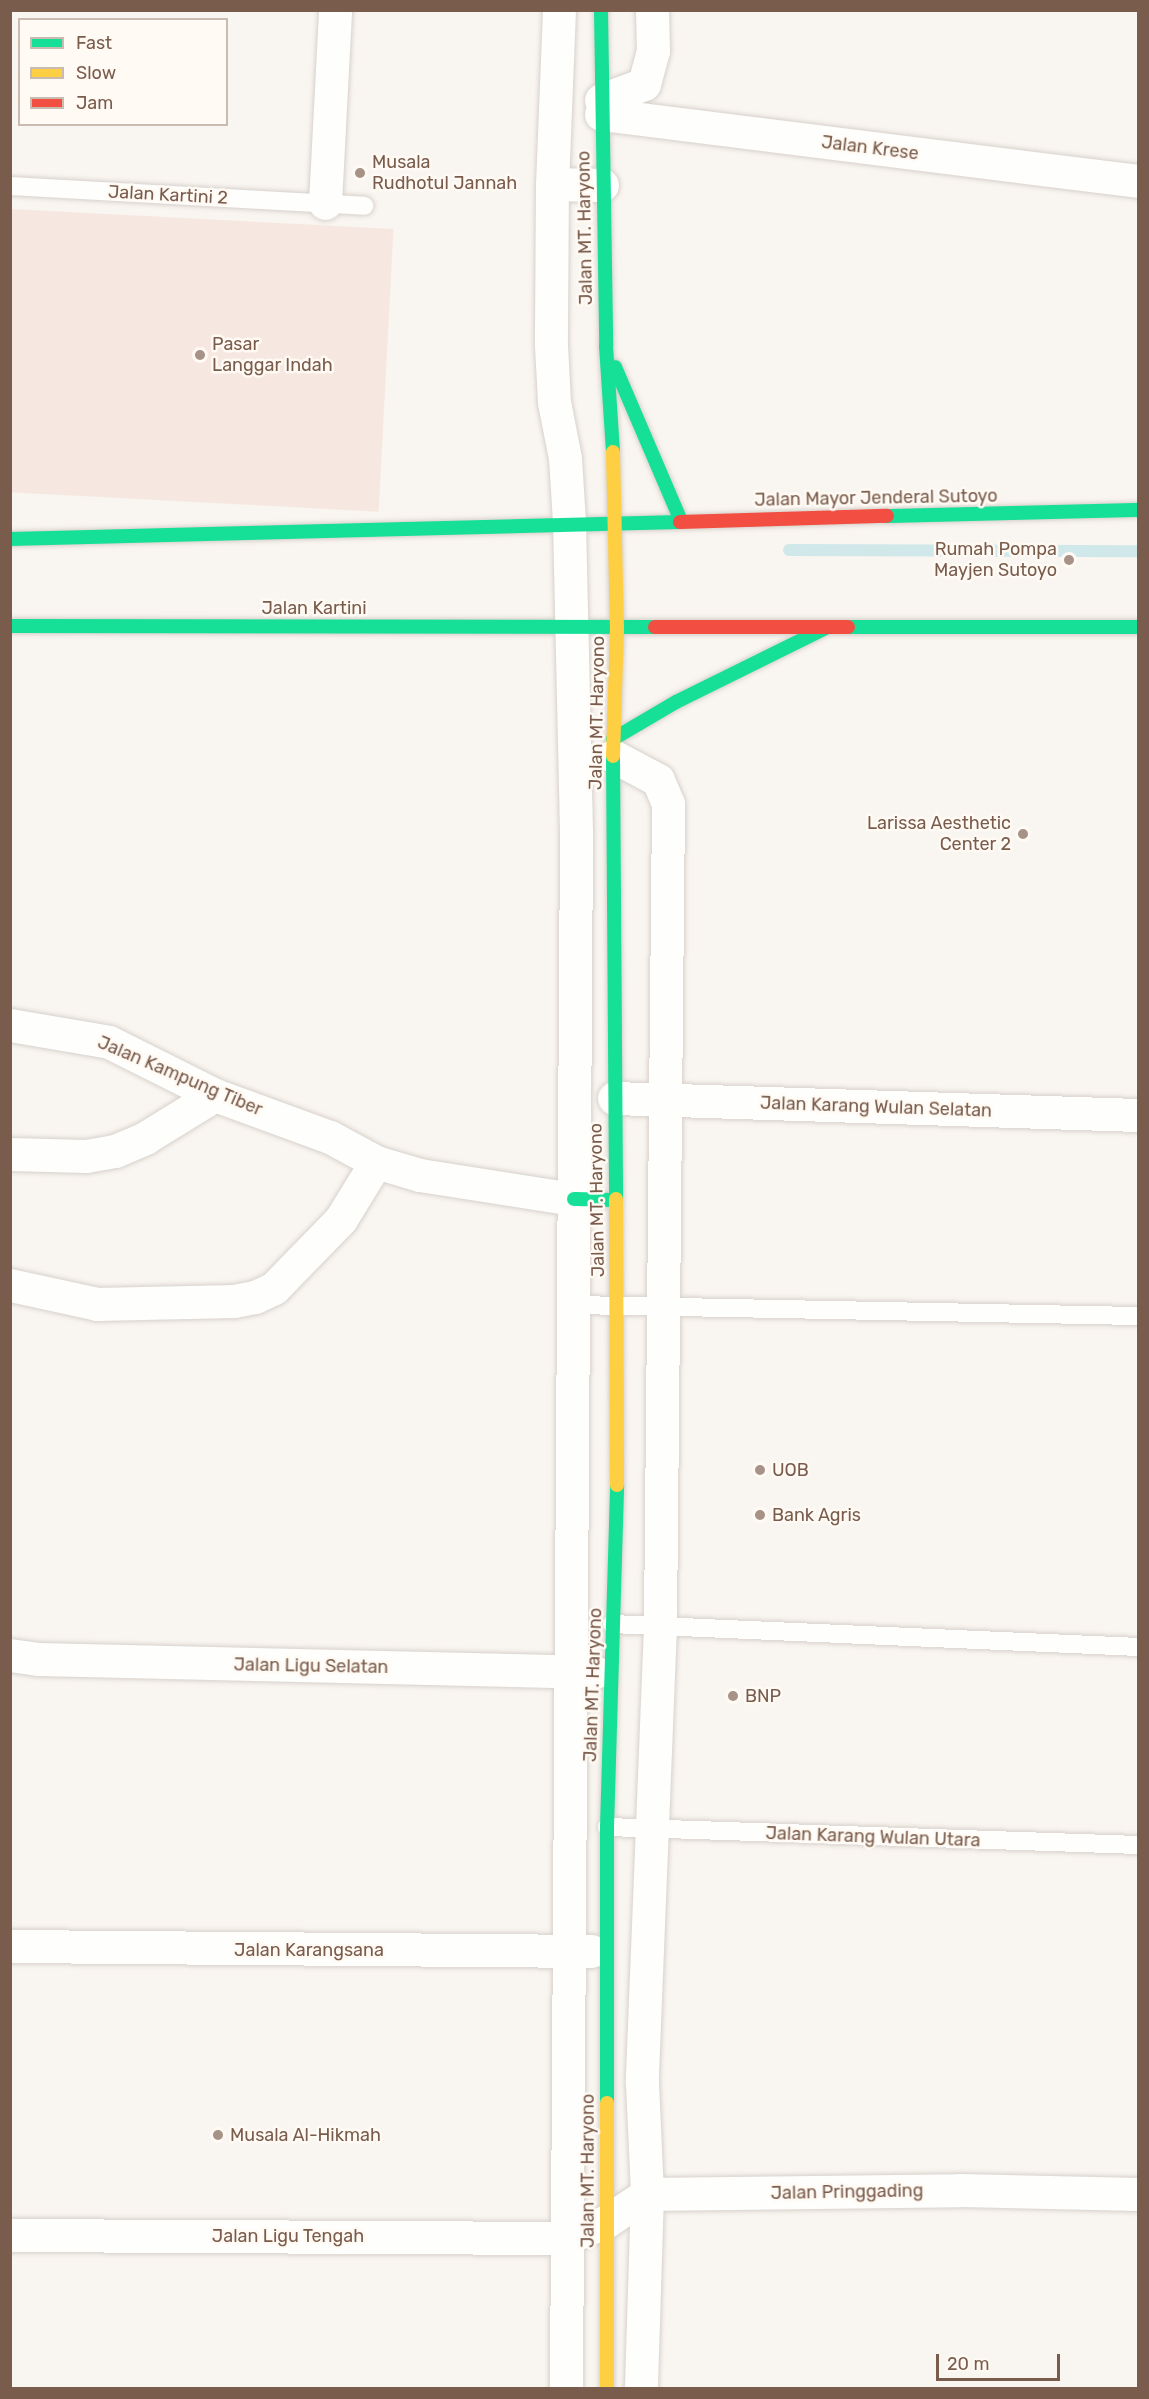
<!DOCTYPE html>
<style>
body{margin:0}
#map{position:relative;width:1149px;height:2399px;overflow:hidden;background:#f9f5f0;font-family:Rubik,sans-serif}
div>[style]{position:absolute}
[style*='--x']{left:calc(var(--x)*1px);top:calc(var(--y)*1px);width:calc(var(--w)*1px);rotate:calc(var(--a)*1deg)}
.commercial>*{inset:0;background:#f6e8e1;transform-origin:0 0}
.stream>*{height:12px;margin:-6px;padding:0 6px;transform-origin:6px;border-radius:6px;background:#d0e8ea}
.roads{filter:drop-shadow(0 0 2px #d7d1cb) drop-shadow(0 0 2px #d7d1cb)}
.lane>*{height:18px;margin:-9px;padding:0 9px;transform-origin:9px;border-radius:9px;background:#fefefd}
.street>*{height:33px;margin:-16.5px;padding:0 16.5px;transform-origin:16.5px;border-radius:16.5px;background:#fefefd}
.fast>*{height:14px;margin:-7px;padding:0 7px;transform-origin:7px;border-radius:7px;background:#16e098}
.slow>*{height:14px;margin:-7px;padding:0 7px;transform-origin:7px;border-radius:7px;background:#ffcf43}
.jam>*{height:14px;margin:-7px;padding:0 7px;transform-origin:7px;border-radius:7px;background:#f24e42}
.dots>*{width:16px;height:16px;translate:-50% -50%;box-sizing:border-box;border:3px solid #fffaf3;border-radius:50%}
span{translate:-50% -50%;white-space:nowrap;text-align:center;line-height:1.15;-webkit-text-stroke:5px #fffaf3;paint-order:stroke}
.street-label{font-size:18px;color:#7a5c4d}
.poi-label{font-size:18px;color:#7a5c4d}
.left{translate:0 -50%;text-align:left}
.right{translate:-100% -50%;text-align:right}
.frame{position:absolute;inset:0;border:12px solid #7a5c4d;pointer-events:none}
.legend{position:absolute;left:18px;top:18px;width:210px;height:108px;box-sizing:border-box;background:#fffaf3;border:2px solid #cabbb1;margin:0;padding:8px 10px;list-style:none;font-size:18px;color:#7a5c4d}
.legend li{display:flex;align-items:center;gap:12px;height:30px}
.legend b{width:30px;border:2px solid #cabbb1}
.scale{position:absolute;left:936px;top:2354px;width:124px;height:27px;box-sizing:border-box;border:3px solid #7a5c4d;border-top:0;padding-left:8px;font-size:18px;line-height:21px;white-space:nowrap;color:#7a5c4d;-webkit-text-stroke:4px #fffaf3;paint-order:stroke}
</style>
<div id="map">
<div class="commercial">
<i style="left:11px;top:209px;width:383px;height:283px;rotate:3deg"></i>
</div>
<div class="stream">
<i style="--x:789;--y:550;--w:349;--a:0.2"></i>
</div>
<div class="roads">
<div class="lane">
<i style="--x:10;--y:186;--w:355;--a:3.2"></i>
<i style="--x:574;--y:1305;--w:564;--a:1.12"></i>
<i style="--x:612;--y:1624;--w:527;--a:2.5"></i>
<i style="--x:607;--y:1827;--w:531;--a:1.94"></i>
</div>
<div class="street">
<i style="--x:559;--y:10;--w:174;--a:92.3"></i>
<i style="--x:552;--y:184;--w:161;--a:90.4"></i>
<i style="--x:551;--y:345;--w:57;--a:87"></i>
<i style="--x:554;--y:402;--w:57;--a:78.9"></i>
<i style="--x:565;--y:458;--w:64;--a:86.4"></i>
<i style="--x:569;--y:522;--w:314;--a:88.7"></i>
<i style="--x:576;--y:836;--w:1552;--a:90.37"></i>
<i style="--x:601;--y:100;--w:46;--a:-20.4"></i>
<i style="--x:644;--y:84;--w:34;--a:-75"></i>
<i style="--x:653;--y:51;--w:41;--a:-91.4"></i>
<i style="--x:601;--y:114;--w:541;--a:7.11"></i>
<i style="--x:552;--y:184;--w:50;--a:1.1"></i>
<i style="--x:325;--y:203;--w:193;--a:-87"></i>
<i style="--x:613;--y:756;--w:51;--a:28.1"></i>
<i style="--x:658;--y:780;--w:26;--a:67"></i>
<i style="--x:668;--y:804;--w:822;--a:90.56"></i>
<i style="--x:660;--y:1626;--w:457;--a:92.3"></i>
<i style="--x:642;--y:2083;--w:111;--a:87.4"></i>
<i style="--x:647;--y:2194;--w:194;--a:91.8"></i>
<i style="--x:10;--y:1025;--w:100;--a:9.7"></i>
<i style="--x:109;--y:1042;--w:119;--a:26.6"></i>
<i style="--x:215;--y:1095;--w:122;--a:20.1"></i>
<i style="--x:330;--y:1137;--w:52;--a:28.5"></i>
<i style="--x:376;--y:1162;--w:46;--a:16.5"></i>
<i style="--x:420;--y:1175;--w:156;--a:8.9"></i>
<i style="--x:614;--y:1098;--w:524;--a:1.86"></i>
<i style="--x:10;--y:1154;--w:76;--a:1.5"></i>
<i style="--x:86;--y:1156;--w:29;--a:-10"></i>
<i style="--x:115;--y:1151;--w:33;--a:-23"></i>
<i style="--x:145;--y:1138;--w:82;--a:-31.6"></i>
<i style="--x:10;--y:1285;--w:89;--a:12.3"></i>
<i style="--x:97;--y:1304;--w:137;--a:-1.3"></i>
<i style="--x:234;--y:1301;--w:21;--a:-11"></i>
<i style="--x:255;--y:1297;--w:21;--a:-25"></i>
<i style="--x:274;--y:1288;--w:96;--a:-45.8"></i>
<i style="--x:341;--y:1219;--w:67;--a:-58.4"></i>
<i style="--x:10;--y:1655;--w:29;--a:8"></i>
<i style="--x:39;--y:1659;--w:556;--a:1.34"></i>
<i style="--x:10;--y:1946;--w:581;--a:0.49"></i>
<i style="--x:10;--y:2235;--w:556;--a:0.31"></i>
<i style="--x:566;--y:2238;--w:44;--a:-22.5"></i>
<i style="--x:607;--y:2221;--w:48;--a:-34"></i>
<i style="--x:647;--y:2194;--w:313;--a:-0.7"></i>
<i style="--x:960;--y:2190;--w:178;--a:1.3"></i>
</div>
<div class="fast">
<i style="--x:601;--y:10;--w:336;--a:89.1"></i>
<i style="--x:606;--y:346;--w:106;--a:86.2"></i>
<i style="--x:615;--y:367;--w:168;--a:66.8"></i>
<i style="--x:887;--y:516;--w:251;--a:-1.4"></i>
<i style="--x:10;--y:539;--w:670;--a:-1.45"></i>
<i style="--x:10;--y:626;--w:645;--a:0.09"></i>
<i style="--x:848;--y:627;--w:290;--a:0"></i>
<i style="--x:613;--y:739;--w:73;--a:-30.4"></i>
<i style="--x:676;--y:702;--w:167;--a:-26.3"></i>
<i style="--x:613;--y:756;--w:443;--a:89.6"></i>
<i style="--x:574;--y:1199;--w:40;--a:1.4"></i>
<i style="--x:607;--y:2103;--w:276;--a:-90"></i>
<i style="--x:607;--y:1827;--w:342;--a:-88.3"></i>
</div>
<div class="slow">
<i style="--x:613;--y:756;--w:127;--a:-88.2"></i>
<i style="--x:617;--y:629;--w:177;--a:-91.3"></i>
<i style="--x:616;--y:1199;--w:286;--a:89.8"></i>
<i style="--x:607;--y:2103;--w:285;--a:90"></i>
</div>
<div class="jam">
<i style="--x:680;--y:522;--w:207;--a:-1.7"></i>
<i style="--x:655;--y:627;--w:193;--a:0"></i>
</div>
</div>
<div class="dots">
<i style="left:360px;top:173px;background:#a69286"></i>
<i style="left:200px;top:355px;background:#a69286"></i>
<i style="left:1069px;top:560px;background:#a69286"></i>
<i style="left:1023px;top:834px;background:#a69286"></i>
<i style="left:760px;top:1470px;background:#a69286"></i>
<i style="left:760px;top:1515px;background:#a69286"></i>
<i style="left:733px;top:1696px;background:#a69286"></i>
<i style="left:218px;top:2135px;background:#a69286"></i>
</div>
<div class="street-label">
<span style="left:870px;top:148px;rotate:7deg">Jalan Krese</span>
<span style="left:168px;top:195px;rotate:3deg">Jalan Kartini 2</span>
<span style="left:585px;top:228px;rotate:-91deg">Jalan MT. Haryono</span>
<span style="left:876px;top:498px;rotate:-1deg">Jalan Mayor Jenderal Sutoyo</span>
<span style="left:314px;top:608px">Jalan Kartini</span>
<span style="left:597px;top:713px;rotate:-89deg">Jalan MT. Haryono</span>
<span style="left:180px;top:1076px;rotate:23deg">Jalan Kampung Tiber</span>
<span style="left:876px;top:1107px;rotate:2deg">Jalan Karang Wulan Selatan</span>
<span style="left:597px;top:1200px;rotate:-91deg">Jalan MT. Haryono</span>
<span style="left:311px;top:1666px;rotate:1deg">Jalan Ligu Selatan</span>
<span style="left:593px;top:1685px;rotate:-88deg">Jalan MT. Haryono</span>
<span style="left:873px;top:1837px;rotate:2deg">Jalan Karang Wulan Utara</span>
<span style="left:309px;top:1950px">Jalan Karangsana</span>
<span style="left:588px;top:2171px;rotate:-90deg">Jalan MT. Haryono</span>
<span style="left:847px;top:2192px;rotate:-1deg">Jalan Pringgading</span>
<span style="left:288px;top:2236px">Jalan Ligu Tengah</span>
</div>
<div class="poi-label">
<span class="left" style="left:372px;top:173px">Musala<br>Rudhotul Jannah</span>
<span class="left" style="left:212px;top:355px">Pasar<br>Langgar Indah</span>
<span class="right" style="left:1057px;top:560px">Rumah Pompa<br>Mayjen Sutoyo</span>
<span class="right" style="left:1011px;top:834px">Larissa Aesthetic<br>Center 2</span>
<span class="left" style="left:772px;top:1470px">UOB</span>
<span class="left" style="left:772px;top:1515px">Bank Agris</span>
<span class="left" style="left:745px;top:1696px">BNP</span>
<span class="left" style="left:230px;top:2135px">Musala Al-Hikmah</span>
</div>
<div class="frame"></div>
<ul class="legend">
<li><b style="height:8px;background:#16e098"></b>Fast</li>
<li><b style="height:8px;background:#ffcf43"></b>Slow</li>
<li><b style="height:8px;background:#f24e42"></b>Jam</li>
</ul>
<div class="scale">20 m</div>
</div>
